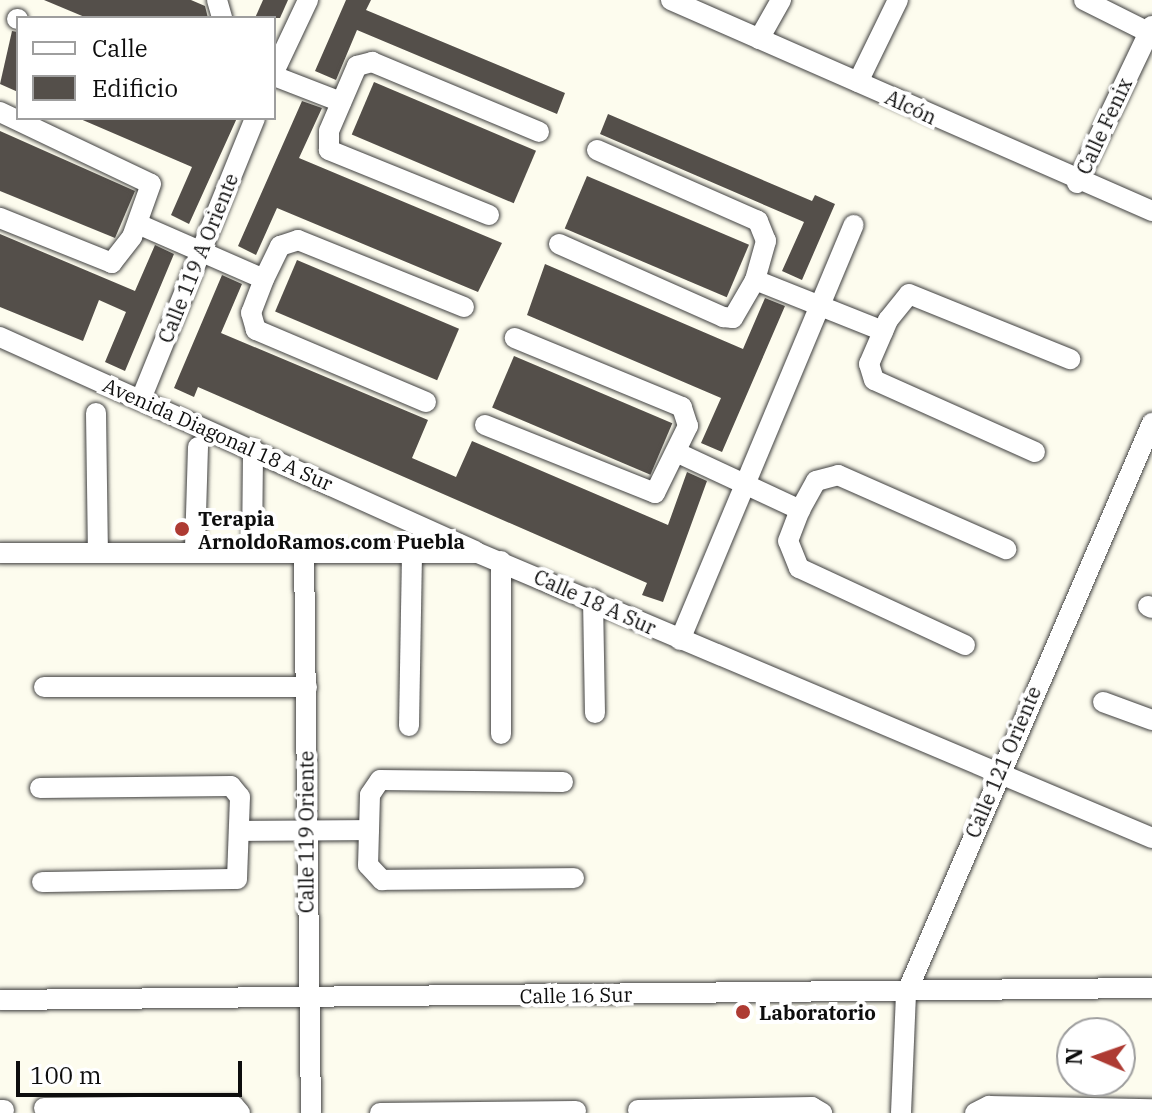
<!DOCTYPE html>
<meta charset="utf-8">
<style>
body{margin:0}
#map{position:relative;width:1152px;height:1113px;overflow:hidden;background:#fdfcee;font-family:"IBM Plex Serif",serif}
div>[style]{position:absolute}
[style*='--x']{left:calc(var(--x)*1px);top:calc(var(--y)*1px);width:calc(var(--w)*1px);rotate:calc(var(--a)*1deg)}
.building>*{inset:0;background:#544f4a;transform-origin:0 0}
.roads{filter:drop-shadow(0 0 2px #404040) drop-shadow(0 0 2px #404040)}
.minor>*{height:20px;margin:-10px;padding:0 10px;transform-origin:10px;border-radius:10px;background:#fff}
.dots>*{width:22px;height:22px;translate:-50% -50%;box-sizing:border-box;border:4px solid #fff;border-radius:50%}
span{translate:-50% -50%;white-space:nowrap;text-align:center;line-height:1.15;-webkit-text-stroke:8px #fff;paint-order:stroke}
.street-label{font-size:20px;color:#0d0d0d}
.poi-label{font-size:20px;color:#0d0d0d;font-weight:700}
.left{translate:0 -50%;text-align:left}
.legend{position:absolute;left:16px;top:16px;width:260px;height:104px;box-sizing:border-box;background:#fff;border:2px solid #9e9e9e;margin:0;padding:10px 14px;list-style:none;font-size:24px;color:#0d0d0d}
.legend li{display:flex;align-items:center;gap:16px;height:40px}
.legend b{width:40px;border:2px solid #9e9e9e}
.north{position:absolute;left:1056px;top:1017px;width:80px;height:80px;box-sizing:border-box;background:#fff;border:2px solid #9e9e9e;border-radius:50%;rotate:272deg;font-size:22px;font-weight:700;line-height:32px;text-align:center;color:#0d0d0d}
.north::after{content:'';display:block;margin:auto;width:28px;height:36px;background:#ae3b33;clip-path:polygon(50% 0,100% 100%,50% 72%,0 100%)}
.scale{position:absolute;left:16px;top:1061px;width:226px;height:36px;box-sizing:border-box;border:4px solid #0d0d0d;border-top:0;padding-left:10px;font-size:24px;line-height:28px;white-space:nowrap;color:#0d0d0d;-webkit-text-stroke:6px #fff;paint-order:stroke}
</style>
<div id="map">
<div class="building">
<i style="clip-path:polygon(44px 0,191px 0,205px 6px,208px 18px,87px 18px)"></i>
<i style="clip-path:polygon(263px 0,288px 0,280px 18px,255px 18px)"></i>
<i style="clip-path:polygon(346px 0,371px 0,366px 10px,565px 93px,557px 114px,357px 30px,336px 80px,315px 71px)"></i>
<i style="clip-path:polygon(12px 31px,18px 32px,18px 92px,0 84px)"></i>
<i style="left:374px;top:82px;width:176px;height:57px;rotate:23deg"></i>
<i style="clip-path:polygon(302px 101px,322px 108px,299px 158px,502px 243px,478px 292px,277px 208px,256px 255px,238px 246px)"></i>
<i style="clip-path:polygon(608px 114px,812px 201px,815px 195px,835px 204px,802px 280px,782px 271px,804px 222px,600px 134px)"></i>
<i style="clip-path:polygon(78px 118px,237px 118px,189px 224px,171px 215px,192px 167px)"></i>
<i style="clip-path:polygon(0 131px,135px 191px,115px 238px,0 191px)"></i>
<i style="left:587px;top:176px;width:176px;height:57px;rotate:23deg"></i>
<i style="clip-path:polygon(0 234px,135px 291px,155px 245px,174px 254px,125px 371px,105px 362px,126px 312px,99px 300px,83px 341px,0 307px)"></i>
<i style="left:297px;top:260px;width:176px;height:56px;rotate:23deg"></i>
<i style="clip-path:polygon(545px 264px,743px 349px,765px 298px,785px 306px,722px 452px,701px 443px,721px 398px,527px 315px)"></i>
<i style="clip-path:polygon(222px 275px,242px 284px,221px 333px,428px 420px,412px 458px,456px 477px,472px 441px,668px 525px,687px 472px,707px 481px,663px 602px,642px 595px,647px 583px,198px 387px,194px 397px,174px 388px)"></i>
<i style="left:514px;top:356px;width:172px;height:56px;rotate:23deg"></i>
</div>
<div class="roads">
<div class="minor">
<i style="--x:217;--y:0;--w:19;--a:74"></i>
<i style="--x:671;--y:0;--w:525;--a:23.69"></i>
<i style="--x:1084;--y:0;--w:76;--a:26.6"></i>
<i style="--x:17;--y:19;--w:1;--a:0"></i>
<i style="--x:759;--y:39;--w:45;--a:-60.6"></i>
<i style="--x:274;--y:72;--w:80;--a:-64.7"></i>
<i style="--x:274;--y:76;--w:72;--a:21.2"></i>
<i style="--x:858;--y:82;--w:91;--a:-64"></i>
<i style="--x:0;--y:112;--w:167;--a:25.5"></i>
<i style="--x:151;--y:184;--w:56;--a:109.7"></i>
<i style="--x:132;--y:237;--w:33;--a:128"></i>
<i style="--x:112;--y:263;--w:121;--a:-158.1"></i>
<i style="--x:1077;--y:183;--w:174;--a:-64.5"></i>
<i style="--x:489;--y:215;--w:173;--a:-157.9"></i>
<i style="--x:329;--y:150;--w:19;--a:-90"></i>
<i style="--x:329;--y:131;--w:71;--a:-66.7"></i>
<i style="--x:357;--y:66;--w:16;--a:-15"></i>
<i style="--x:372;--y:62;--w:181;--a:22.7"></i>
<i style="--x:138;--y:224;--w:137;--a:23.6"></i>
<i style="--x:559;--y:244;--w:180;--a:24"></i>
<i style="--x:723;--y:317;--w:10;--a:6"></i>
<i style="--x:733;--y:318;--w:44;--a:-59.9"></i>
<i style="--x:755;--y:280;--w:41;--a:-74.2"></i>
<i style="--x:766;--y:241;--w:22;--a:-112"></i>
<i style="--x:758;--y:221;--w:176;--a:-156.2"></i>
<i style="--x:755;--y:280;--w:138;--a:21.7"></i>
<i style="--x:0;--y:337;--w:521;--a:24.25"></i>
<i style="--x:141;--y:399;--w:303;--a:-67.9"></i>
<i style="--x:426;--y:402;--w:185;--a:-157"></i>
<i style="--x:256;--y:330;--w:18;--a:-106"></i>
<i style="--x:251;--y:313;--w:36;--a:-69"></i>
<i style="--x:264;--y:279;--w:37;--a:-64"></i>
<i style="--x:280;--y:246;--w:19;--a:-18"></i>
<i style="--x:298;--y:240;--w:179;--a:22"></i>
<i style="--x:96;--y:413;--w:135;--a:89.2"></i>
<i style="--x:485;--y:425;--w:183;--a:21.8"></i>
<i style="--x:655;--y:493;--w:75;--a:-63.8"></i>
<i style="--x:688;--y:426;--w:20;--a:-108"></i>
<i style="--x:682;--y:407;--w:181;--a:-157.6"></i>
<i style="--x:1035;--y:452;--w:176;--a:-155.9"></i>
<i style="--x:874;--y:380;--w:17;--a:-107"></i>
<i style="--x:869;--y:364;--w:48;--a:-66.6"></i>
<i style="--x:888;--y:320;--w:33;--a:-51"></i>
<i style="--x:909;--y:294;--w:174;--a:22"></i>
<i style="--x:678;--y:453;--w:135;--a:25"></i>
<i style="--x:195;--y:548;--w:101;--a:-88.3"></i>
<i style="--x:252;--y:550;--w:101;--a:-89.4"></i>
<i style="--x:304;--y:551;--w:562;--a:89.29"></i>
<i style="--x:0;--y:553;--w:478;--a:0"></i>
<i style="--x:478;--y:553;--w:732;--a:22.92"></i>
<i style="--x:593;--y:599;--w:114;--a:89"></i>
<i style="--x:1148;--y:606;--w:4;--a:27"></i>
<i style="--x:680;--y:640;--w:450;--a:-67.3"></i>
<i style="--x:965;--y:645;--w:183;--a:-155.1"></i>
<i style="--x:799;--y:568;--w:29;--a:-112"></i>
<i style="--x:788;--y:541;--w:33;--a:-69"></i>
<i style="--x:800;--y:510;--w:33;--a:-61"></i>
<i style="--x:816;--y:481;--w:23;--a:-15"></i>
<i style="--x:838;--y:475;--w:184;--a:23.8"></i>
<i style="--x:44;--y:687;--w:263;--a:0"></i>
<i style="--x:1103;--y:702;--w:52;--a:20.2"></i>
<i style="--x:409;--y:726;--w:176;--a:-89"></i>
<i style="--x:501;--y:734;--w:173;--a:-90"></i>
<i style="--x:563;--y:782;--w:183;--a:-179.4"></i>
<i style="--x:380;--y:780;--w:18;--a:124"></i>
<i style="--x:370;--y:795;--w:70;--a:91.6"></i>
<i style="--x:368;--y:865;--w:21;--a:47"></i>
<i style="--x:382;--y:880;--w:192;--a:-0.6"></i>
<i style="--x:40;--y:788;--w:191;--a:-0.6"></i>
<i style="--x:231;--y:786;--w:14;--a:51"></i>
<i style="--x:240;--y:797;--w:82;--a:92.1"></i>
<i style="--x:237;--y:879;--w:195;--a:179.1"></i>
<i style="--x:240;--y:831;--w:129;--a:-0.4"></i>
<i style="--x:0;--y:1000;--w:1152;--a:-0.6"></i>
<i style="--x:44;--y:1108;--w:190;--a:-0.6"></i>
<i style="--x:234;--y:1106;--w:9;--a:49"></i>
<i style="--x:0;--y:1110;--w:4;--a:0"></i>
<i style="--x:638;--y:1110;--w:174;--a:-1"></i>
<i style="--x:812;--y:1107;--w:12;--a:31"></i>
<i style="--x:380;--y:1113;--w:196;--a:-0.6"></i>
<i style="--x:901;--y:1113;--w:119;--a:-87.6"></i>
<i style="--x:906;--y:994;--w:622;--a:-66.69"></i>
<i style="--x:975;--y:1113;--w:16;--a:-27"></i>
<i style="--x:989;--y:1106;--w:163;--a:1.1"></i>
</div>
</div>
<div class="dots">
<i style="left:182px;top:529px;background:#ae3b33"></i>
<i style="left:743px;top:1012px;background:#ae3b33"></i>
</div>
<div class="street-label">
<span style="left:911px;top:107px;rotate:25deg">Alcón</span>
<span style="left:1104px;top:126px;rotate:-65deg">Calle Fenix</span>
<span style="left:198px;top:258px;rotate:-68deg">Calle 119 A Oriente</span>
<span style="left:218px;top:434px;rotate:24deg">Avenida Diagonal 18 A Sur</span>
<span style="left:595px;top:602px;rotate:24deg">Calle 18 A Sur</span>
<span style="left:1003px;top:762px;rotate:-67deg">Calle 121 Oriente</span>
<span style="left:306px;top:832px;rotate:-90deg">Calle 119 Oriente</span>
<span style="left:576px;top:995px;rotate:-1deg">Calle 16 Sur</span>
</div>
<div class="poi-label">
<span class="left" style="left:198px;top:530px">Terapia<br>ArnoldoRamos.com Puebla</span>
<span class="left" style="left:759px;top:1012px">Laboratorio</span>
</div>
<ul class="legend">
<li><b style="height:10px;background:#fff"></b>Calle</li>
<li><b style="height:22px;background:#544f4a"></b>Edificio</li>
</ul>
<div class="north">N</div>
<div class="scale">100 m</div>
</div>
